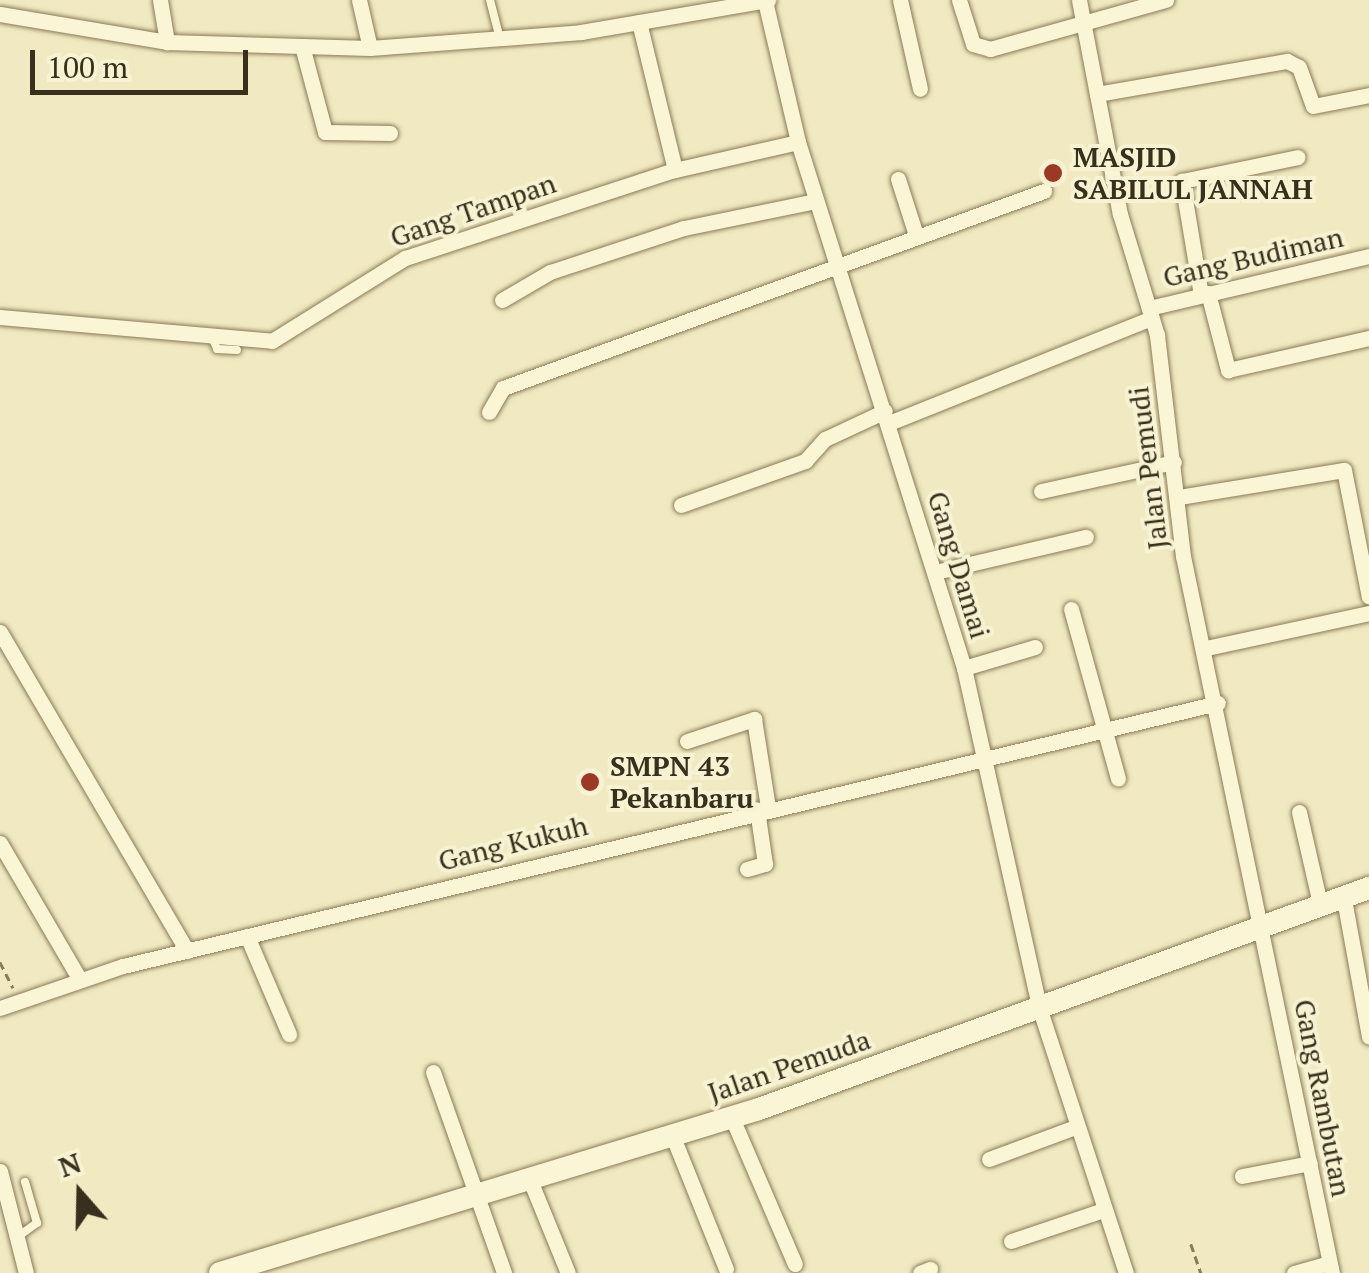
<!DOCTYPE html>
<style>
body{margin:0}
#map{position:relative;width:1369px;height:1273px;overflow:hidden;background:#f0e9c1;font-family:"PT Serif",serif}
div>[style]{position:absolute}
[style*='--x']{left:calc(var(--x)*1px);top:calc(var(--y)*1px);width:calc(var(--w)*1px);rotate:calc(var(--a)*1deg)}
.path>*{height:2.5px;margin-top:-1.25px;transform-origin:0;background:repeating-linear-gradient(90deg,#8a7b58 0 8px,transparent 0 13px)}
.roads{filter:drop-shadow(0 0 2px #8a7b58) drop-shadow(0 0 2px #8a7b58)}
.lane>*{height:8px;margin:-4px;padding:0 4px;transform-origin:4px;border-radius:4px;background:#faf5d5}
.street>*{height:15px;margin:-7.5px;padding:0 7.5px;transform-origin:7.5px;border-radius:7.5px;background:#faf5d5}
.secondary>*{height:22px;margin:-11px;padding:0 11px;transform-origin:11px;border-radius:11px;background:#faf5d5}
.dots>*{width:28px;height:28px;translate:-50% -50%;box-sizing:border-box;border:5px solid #f7f2d1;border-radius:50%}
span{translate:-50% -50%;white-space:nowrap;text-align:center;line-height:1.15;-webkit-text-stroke:8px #f7f2d1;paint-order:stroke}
.poi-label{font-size:28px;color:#392f1d;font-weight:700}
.left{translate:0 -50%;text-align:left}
.street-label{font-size:28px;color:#392f1d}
.north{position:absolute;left:30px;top:1143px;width:100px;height:100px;-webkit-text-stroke:8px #f7f2d1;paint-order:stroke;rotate:340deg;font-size:28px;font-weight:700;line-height:40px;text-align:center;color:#392f1d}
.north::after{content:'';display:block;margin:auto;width:35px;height:45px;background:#392f1d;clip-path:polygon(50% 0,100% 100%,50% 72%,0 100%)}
.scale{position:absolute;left:30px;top:50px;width:218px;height:45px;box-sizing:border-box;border:5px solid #392f1d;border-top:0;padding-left:12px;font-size:30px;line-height:35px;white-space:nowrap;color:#392f1d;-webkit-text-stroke:8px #f7f2d1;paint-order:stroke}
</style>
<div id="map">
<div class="path">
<i style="--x:0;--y:962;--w:29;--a:63"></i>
<i style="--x:1191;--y:1244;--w:31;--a:71"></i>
</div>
<div class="roads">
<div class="lane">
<i style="--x:490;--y:0;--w:40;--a:75.6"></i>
<i style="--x:212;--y:337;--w:13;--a:67"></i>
<i style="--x:217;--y:349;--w:20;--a:3"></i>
<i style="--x:16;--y:1238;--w:26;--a:-36"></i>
<i style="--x:37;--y:1223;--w:43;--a:-106.3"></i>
</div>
<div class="street">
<i style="--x:160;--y:0;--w:43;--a:80.5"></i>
<i style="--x:359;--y:0;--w:49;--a:77.1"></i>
<i style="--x:900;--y:0;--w:91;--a:77.3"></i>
<i style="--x:959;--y:0;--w:46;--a:72.3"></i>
<i style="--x:973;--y:44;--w:18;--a:16"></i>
<i style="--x:990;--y:49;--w:183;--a:-15.6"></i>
<i style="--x:1079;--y:0;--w:218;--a:79.2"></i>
<i style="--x:1120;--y:214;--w:127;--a:73"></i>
<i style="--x:1157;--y:335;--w:223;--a:83.3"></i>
<i style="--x:1183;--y:556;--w:732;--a:78.26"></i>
<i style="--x:765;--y:1;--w:145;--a:76.8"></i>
<i style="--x:798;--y:142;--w:552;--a:72.48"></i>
<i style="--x:964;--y:668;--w:350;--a:77.5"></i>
<i style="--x:1040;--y:1010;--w:277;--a:71.9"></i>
<i style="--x:0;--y:14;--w:169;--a:9.5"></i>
<i style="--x:167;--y:42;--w:203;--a:1.7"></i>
<i style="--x:370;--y:48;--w:212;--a:-4.3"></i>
<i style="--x:581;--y:32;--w:190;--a:-9.7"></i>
<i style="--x:639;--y:22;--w:152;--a:76.3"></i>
<i style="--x:302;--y:46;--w:89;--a:75"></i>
<i style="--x:325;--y:132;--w:65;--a:0.9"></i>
<i style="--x:1097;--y:94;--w:193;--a:-9.9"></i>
<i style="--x:1287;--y:61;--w:13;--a:27"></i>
<i style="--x:1299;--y:67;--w:41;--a:70.3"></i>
<i style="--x:1313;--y:106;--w:57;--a:-11.1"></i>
<i style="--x:898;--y:179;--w:56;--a:72.2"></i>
<i style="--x:1208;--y:293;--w:80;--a:75.4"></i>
<i style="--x:1228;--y:370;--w:145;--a:-12.8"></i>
<i style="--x:1201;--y:295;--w:116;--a:-99.5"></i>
<i style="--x:1182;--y:181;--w:118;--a:-11.7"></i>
<i style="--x:502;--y:300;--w:56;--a:-30.3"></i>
<i style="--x:550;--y:272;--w:141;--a:-18.2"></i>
<i style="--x:684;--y:228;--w:135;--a:-11.6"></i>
<i style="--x:1149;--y:308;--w:226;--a:-13.3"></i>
<i style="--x:0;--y:317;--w:273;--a:5"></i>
<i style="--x:272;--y:341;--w:157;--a:-32"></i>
<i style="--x:405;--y:258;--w:284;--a:-18.1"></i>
<i style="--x:675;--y:170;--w:126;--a:-12.8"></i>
<i style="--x:489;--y:412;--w:28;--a:-60"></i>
<i style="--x:503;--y:388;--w:576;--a:-20.01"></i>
<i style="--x:889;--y:423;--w:283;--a:-21.8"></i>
<i style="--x:1041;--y:491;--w:136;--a:-12.3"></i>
<i style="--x:1179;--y:497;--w:167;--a:-9.3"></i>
<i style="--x:1344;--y:470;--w:129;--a:78.9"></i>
<i style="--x:681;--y:505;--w:132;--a:-19.5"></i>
<i style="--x:805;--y:461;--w:30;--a:-48"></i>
<i style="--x:825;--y:439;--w:66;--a:-25"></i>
<i style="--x:935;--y:572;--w:155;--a:-13.1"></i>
<i style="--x:1071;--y:609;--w:176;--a:74.5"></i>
<i style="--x:0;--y:632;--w:370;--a:59.6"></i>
<i style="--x:1206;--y:648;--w:167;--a:-12.1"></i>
<i style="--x:964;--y:668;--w:74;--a:-16.5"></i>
<i style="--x:687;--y:741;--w:71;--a:-18.2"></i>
<i style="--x:754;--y:719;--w:89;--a:81"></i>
<i style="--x:1299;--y:812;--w:98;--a:77.1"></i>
<i style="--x:0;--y:843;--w:159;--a:59.7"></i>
<i style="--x:747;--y:869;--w:19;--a:-16"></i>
<i style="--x:765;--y:864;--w:55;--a:-98.4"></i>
<i style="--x:1344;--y:899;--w:140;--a:79.7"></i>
<i style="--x:247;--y:936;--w:107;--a:66.8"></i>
<i style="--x:0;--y:1008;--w:130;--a:-18.9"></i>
<i style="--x:123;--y:966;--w:1126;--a:-13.51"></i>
<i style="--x:433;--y:1072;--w:213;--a:70.5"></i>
<i style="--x:732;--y:1118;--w:159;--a:66.7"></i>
<i style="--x:673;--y:1137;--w:142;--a:68.1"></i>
<i style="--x:989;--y:1159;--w:92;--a:-20.4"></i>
<i style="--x:0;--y:1171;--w:105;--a:75.7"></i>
<i style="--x:1242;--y:1176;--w:69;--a:-10.8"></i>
<i style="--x:530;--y:1180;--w:100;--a:67.8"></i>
<i style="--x:1011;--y:1241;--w:97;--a:-18.6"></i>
<i style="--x:920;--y:1273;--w:11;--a:-22"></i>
<i style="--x:1294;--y:1273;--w:35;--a:-16"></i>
</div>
<div class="secondary">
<i style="--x:220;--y:1273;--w:563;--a:-16.92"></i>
<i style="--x:759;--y:1109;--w:649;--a:-19.92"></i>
</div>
</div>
<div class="dots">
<i style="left:1053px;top:173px;background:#9b3826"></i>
<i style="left:590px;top:782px;background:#9b3826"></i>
</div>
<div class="poi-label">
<span class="left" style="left:1073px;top:173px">MASJID<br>SABILUL JANNAH</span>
<span class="left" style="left:610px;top:782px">SMPN 43<br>Pekanbaru</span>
</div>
<div class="street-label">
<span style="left:473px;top:210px;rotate:-19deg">Gang Tampan</span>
<span style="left:1253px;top:257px;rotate:-13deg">Gang Budiman</span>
<span style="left:1148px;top:468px;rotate:-97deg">Jalan Pemudi</span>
<span style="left:959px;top:565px;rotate:73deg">Gang Damai</span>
<span style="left:513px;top:843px;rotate:-14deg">Gang Kukuh</span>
<span style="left:789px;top:1066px;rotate:-19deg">Jalan Pemuda</span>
<span style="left:1323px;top:1098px;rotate:79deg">Gang Rambutan</span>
</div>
<div class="north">N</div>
<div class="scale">100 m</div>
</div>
